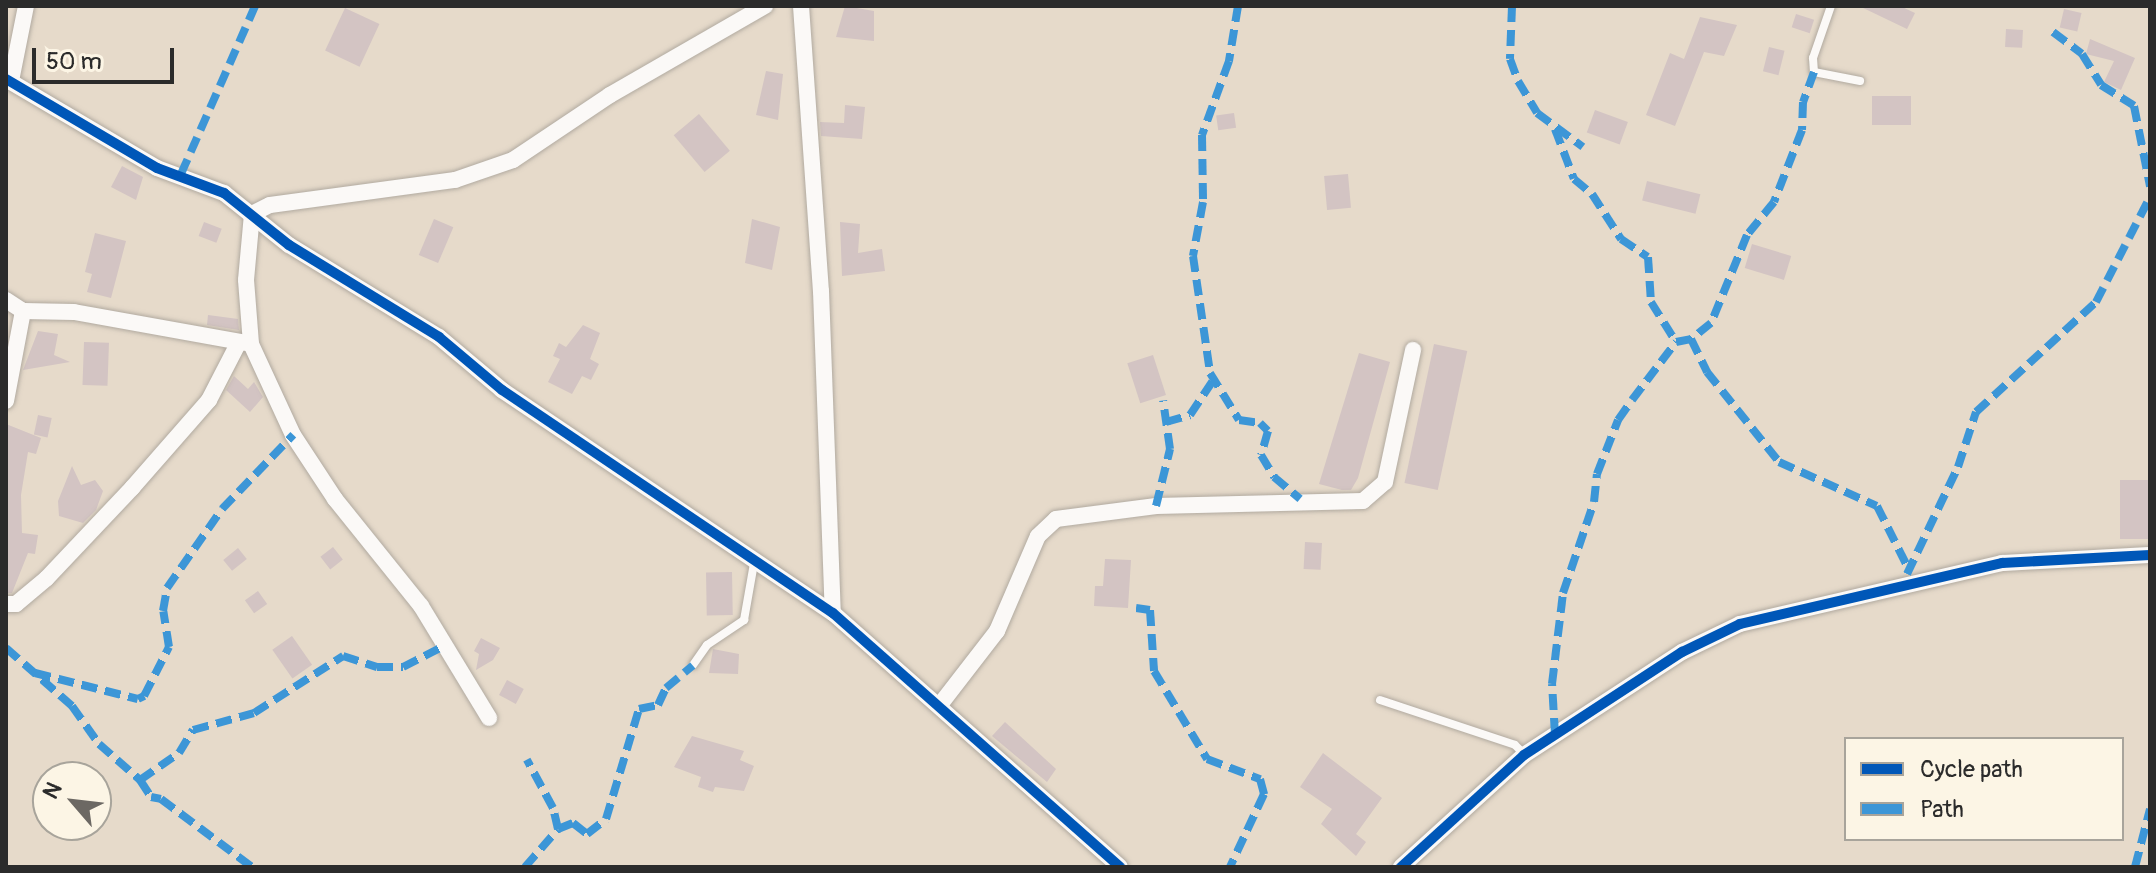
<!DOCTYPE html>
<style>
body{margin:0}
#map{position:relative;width:2156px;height:873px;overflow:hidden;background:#e6daca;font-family:Pangolin,sans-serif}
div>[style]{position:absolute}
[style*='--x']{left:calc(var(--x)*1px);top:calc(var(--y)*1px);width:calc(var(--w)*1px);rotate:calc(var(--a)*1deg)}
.building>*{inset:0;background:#d3c4c3;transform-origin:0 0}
.roads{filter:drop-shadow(0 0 2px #b1aaa0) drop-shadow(0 0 2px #b1aaa0)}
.service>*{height:8px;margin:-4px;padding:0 4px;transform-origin:4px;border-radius:4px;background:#fbf9f7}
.minor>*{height:16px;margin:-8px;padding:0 8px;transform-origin:8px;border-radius:8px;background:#fbf9f7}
.quiet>*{height:8px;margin-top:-4px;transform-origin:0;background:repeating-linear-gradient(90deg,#3c96d7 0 16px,transparent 0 24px)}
.cycleway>*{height:10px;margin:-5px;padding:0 5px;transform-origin:5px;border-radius:5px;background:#0057b8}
span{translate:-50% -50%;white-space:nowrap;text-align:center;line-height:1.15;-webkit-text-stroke:6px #fcf5e5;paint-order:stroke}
.frame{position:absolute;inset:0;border:8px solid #2b2b2b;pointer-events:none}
.legend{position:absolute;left:1844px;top:737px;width:280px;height:104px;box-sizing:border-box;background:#fcf5e5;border:2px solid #a8a49b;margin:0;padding:10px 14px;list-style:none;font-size:24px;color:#2b2b2b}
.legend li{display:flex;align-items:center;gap:16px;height:40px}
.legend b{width:40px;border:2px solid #a8a49b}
.north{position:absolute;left:32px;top:761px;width:80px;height:80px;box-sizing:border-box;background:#fcf5e5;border:2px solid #a8a49b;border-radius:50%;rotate:298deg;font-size:22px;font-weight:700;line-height:32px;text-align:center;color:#2b2b2b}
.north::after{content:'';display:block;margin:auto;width:28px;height:36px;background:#6c6863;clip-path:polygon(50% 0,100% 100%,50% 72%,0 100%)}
.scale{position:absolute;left:32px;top:48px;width:142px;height:36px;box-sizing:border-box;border:4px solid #2b2b2b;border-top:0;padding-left:10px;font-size:24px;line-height:28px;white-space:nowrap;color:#2b2b2b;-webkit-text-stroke:6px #fcf5e5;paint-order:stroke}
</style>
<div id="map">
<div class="building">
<i style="clip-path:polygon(845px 6px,874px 11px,874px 41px,836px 37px)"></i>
<i style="clip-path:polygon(1859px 6px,1900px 6px,1915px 13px,1907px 29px)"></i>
<i style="left:345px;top:8px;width:38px;height:47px;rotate:25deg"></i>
<i style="left:2064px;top:9px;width:18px;height:19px;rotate:13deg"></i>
<i style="left:1796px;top:14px;width:19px;height:14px;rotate:18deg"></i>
<i style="clip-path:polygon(1700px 17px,1737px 25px,1724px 56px,1704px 52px,1675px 126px,1646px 115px,1670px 53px,1684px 59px)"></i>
<i style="left:2006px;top:29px;width:17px;height:18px;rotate:3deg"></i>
<i style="clip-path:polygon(2090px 39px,2135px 58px,2121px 90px,2104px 82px,2114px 61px,2086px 54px)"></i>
<i style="left:1769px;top:47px;width:16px;height:25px;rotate:14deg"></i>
<i style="clip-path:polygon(766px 71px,783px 74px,778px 120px,756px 115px)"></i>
<i style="left:1872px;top:96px;width:39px;height:29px"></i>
<i style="clip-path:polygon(845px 105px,865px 107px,862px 139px,821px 136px,820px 122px,844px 123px)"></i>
<i style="left:1595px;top:110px;width:35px;height:24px;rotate:20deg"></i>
<i style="left:1234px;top:113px;width:15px;height:18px;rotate:82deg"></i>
<i style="left:699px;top:114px;width:48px;height:33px;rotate:50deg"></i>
<i style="clip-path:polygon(122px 166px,143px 177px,136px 200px,111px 187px)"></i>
<i style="left:1348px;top:174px;width:34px;height:24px;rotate:85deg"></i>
<i style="left:1647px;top:181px;width:55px;height:20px;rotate:14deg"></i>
<i style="left:434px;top:219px;width:21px;height:39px;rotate:23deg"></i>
<i style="clip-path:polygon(752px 219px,780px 227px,772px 270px,745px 263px)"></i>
<i style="left:204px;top:222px;width:19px;height:15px;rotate:21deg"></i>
<i style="clip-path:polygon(840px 222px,860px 224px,858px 253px,882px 249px,885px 271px,842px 276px)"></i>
<i style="clip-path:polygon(95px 233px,126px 241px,111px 298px,87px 292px,92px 274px,85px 272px)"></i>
<i style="left:1752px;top:244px;width:41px;height:25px;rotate:17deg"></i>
<i style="clip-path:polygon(208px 315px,238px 319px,239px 330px,207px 325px)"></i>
<i style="clip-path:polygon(583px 325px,600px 333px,590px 359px,599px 364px,591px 380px,582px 376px,572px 394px,548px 382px,560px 359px,553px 356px,559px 343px,566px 347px)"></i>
<i style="clip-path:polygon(38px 331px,58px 334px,54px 355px,70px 362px,23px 370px)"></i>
<i style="left:84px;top:342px;width:25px;height:43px;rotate:2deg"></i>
<i style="left:1434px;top:344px;width:34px;height:142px;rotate:12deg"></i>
<i style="clip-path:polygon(1359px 353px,1390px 362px,1358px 478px,1351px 490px,1342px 490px,1319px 484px)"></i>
<i style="left:1153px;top:355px;width:42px;height:27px;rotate:72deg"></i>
<i style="clip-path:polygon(234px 376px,248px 389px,254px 382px,263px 397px,250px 412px,226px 390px)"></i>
<i style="left:38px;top:415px;width:14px;height:20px;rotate:12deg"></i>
<i style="clip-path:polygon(6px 424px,41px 438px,36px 454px,28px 452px,21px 495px,22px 533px,38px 535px,35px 554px,28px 553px,12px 593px,6px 593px)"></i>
<i style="clip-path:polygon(72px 466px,81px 485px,95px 480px,103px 491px,96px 510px,83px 523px,59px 516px,58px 501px)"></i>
<i style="left:2120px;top:480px;width:30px;height:59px"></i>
<i style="left:1305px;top:542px;width:17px;height:27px;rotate:3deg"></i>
<i style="left:333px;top:547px;width:16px;height:16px;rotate:52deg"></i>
<i style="left:238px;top:548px;width:14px;height:19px;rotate:51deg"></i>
<i style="clip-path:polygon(1105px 559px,1131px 560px,1128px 608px,1094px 606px,1095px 586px,1103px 586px)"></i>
<i style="left:732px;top:572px;width:43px;height:26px;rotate:89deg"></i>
<i style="left:258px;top:591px;width:16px;height:16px;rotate:55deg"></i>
<i style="left:292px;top:636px;width:35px;height:24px;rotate:55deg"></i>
<i style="clip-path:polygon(481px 638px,500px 648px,493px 660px,476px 670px,479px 654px,474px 651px)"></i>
<i style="clip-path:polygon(713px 649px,739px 654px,738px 674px,709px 673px)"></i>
<i style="left:507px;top:680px;width:19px;height:17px;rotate:28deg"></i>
<i style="clip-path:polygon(1005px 722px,1056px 769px,1047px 782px,992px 736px)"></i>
<i style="clip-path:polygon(692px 736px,744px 751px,740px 760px,754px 766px,744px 791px,715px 787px,713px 792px,698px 787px,701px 777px,674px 767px)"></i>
<i style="clip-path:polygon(1323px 753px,1382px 798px,1356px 834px,1366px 842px,1356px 856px,1321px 824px,1332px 809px,1300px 787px)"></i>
</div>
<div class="roads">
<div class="service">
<i style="--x:1831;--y:6;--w:55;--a:109.1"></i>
<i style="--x:1813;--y:58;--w:14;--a:86"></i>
<i style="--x:1814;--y:72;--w:47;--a:11.1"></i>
<i style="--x:693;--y:665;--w:24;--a:-55"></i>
<i style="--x:707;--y:645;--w:45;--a:-34"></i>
<i style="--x:744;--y:620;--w:58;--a:-80"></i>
<i style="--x:1380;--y:700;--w:142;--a:18.4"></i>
<i style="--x:1515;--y:745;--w:13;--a:45"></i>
</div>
<div class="minor">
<i style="--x:801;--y:6;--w:286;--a:86"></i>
<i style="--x:821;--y:291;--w:322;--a:87.9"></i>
<i style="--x:6;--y:79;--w:175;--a:30.5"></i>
<i style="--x:157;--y:168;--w:72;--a:20.5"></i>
<i style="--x:224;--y:193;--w:83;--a:38.7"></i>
<i style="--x:289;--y:245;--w:176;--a:31.5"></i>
<i style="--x:439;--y:337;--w:82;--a:40.1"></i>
<i style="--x:502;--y:390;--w:399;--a:34"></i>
<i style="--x:833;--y:613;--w:383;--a:41.5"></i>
<i style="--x:11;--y:81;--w:76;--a:-78.7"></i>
<i style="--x:252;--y:214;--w:66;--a:95.2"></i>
<i style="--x:246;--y:280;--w:64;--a:85.5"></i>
<i style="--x:251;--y:344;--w:100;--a:65.2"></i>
<i style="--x:293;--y:435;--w:77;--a:56.7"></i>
<i style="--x:335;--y:499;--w:137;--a:51.2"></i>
<i style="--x:421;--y:606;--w:131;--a:58.7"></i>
<i style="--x:252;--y:214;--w:20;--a:-27"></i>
<i style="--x:270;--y:205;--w:187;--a:-7.7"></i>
<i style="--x:455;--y:180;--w:61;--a:-19"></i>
<i style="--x:513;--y:160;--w:117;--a:-33.8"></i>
<i style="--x:610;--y:95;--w:179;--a:-29.9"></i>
<i style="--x:6;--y:300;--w:20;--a:33"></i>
<i style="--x:23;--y:311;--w:51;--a:1.1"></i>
<i style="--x:74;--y:312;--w:176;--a:10.2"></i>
<i style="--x:6;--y:401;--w:92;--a:-79.3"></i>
<i style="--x:6;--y:604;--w:10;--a:0"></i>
<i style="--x:16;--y:604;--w:40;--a:-40"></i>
<i style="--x:47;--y:578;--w:124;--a:-46.6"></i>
<i style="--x:132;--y:488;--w:117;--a:-48.8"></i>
<i style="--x:209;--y:400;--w:65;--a:-62.7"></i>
<i style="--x:939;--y:706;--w:95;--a:-52.3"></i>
<i style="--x:997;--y:631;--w:103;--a:-66.7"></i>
<i style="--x:1038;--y:536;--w:25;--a:-43"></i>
<i style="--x:1056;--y:519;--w:101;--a:-7.4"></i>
<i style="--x:1156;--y:506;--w:207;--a:-1.4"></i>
<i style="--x:1363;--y:501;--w:29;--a:-41"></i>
<i style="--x:1385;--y:482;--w:135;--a:-78"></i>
<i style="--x:1401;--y:867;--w:166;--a:-42.3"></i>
<i style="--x:1524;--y:755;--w:189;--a:-33.1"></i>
<i style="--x:1682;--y:652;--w:64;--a:-25.8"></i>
<i style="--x:1740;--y:624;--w:269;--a:-13.1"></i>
<i style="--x:2002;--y:563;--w:148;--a:-3.1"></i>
</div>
</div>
<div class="quiet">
<i style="--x:1238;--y:6;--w:56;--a:99.3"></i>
<i style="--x:1229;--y:61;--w:79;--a:110"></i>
<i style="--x:1202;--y:135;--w:67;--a:89.1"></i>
<i style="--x:1203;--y:202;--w:55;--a:100.5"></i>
<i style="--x:1193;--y:256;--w:118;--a:81.7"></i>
<i style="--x:1210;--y:373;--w:55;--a:58.3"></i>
<i style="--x:1239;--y:420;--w:21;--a:8"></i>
<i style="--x:1260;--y:423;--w:11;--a:45"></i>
<i style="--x:1268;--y:431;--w:25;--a:106"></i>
<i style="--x:1261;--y:455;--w:26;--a:59"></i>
<i style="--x:1274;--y:477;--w:34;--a:40"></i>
<i style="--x:1512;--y:6;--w:53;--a:92.2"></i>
<i style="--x:1510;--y:59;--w:23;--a:70"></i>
<i style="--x:1518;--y:81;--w:37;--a:59"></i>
<i style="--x:1537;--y:113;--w:57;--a:36.5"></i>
<i style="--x:2053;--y:32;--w:36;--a:37"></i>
<i style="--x:2082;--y:54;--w:36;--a:58"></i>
<i style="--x:2101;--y:85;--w:39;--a:32"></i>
<i style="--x:2134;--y:106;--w:82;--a:78.7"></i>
<i style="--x:1814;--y:72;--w:32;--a:110"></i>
<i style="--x:1803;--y:102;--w:28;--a:92"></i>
<i style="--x:1802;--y:130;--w:77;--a:111.3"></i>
<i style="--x:1774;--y:202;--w:43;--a:129.3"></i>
<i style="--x:1747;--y:235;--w:95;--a:112.2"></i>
<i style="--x:1711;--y:323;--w:26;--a:141"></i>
<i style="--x:1691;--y:339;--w:37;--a:64"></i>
<i style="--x:1707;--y:372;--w:115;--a:51.3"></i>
<i style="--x:1779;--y:462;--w:107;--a:24.2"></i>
<i style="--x:1877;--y:506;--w:72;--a:63.4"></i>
<i style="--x:1555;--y:129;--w:53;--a:69.2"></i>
<i style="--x:1574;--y:179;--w:23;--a:40"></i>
<i style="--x:1592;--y:194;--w:54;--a:57.2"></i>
<i style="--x:1621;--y:239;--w:32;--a:34"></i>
<i style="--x:1648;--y:257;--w:45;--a:86.2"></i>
<i style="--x:1651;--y:302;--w:47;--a:58"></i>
<i style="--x:181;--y:174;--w:184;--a:-66.2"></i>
<i style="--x:1166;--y:422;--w:25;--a:-16"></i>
<i style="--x:1190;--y:415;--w:43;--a:-56.3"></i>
<i style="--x:1156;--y:506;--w:59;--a:-76.2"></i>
<i style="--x:1170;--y:449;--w:49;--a:-98.1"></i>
<i style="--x:1907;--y:574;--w:119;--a:-64.5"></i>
<i style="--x:1958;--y:467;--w:58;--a:-71.9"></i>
<i style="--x:1976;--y:412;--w:163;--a:-42.5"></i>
<i style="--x:2096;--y:302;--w:118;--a:-62.8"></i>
<i style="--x:1136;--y:608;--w:14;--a:8"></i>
<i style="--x:1150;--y:610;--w:61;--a:86.2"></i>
<i style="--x:1154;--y:671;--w:103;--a:58.9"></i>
<i style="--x:1207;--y:759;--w:57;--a:20.7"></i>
<i style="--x:1260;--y:779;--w:16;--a:75"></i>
<i style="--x:1264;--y:794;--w:81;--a:115"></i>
<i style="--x:6;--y:648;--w:88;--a:41.3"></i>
<i style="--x:72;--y:706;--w:47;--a:54.6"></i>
<i style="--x:99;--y:744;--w:55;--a:41.3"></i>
<i style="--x:140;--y:780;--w:20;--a:57"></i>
<i style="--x:151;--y:797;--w:10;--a:11"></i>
<i style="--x:161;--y:799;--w:114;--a:36.8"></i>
<i style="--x:35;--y:673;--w:106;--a:14.2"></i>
<i style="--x:138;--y:699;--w:7;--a:-27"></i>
<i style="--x:144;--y:696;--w:55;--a:-63"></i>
<i style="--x:169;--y:647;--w:36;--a:-99"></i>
<i style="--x:163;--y:611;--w:23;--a:-80"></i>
<i style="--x:167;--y:588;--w:96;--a:-55.2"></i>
<i style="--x:222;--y:509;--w:103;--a:-46.2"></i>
<i style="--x:1555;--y:734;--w:50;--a:-93.4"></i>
<i style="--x:1552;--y:684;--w:92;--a:-83.1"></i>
<i style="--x:1563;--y:593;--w:96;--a:-71.2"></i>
<i style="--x:1594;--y:502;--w:28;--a:-84"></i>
<i style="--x:1597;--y:474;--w:58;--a:-68.7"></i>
<i style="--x:1618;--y:420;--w:24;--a:-55"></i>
<i style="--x:1632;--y:400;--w:73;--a:-52.8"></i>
<i style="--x:1676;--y:342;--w:15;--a:-11"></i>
<i style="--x:140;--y:780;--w:47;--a:-34.7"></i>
<i style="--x:179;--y:753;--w:27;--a:-59"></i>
<i style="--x:193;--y:730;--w:63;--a:-15.6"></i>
<i style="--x:254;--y:713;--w:106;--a:-32.6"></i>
<i style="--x:343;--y:656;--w:36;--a:18"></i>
<i style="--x:377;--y:667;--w:26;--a:0"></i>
<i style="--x:403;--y:667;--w:46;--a:-27.1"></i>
<i style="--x:558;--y:829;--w:16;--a:-22"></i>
<i style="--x:573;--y:823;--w:18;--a:38"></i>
<i style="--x:587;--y:834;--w:24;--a:-38"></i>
<i style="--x:606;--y:819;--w:115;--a:-73.3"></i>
<i style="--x:639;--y:709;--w:19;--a:-12"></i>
<i style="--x:658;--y:705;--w:19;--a:-65"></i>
<i style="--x:666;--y:688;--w:35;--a:-40"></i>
<i style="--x:525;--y:867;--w:50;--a:-49"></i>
<i style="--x:558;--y:829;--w:22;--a:-103"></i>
<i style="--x:553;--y:808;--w:55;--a:-118.4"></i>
<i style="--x:2135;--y:867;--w:60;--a:-75.5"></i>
</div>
<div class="cycleway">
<i style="--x:6;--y:79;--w:175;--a:30.5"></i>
<i style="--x:157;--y:168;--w:72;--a:20.5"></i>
<i style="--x:224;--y:193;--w:83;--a:38.7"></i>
<i style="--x:289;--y:245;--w:176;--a:31.5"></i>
<i style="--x:439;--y:337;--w:82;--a:40.1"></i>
<i style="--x:502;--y:390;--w:399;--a:34"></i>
<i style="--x:833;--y:613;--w:383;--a:41.5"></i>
<i style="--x:1401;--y:867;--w:166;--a:-42.3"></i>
<i style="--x:1524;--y:755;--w:189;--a:-33.1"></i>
<i style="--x:1682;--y:652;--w:64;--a:-25.8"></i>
<i style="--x:1740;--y:624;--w:269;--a:-13.1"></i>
<i style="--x:2002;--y:563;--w:148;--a:-3.1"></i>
</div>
<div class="frame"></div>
<ul class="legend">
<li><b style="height:10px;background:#0057b8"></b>Cycle path</li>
<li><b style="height:10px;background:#3c96d7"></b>Path</li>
</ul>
<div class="north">N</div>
<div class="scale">50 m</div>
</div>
